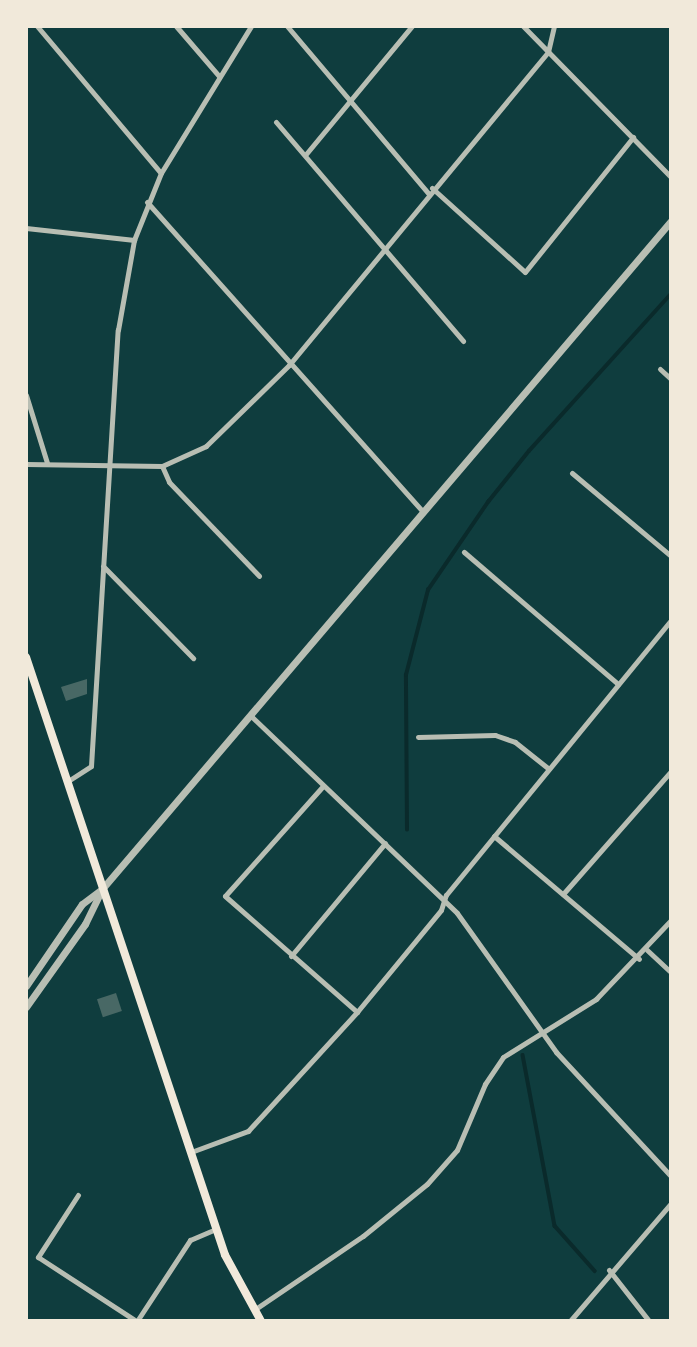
<!DOCTYPE html>
<style>
body{margin:0}
#map{position:relative;width:697px;height:1347px;overflow:hidden;background:#0f3d3e;font-family:"Noto Serif",serif}
div>[style]{position:absolute}
[style*='--x']{left:calc(var(--x)*1px);top:calc(var(--y)*1px);width:calc(var(--w)*1px);rotate:calc(var(--a)*1deg)}
.stream>*{height:3.5px;margin:-1.75px;padding:0 1.75px;transform-origin:1.75px;border-radius:1.75px;background:#0a2a2b}
.building>*{inset:0;background:#486865;transform-origin:0 0}
.minor>*{height:5px;margin:-2.5px;padding:0 2.5px;transform-origin:2.5px;border-radius:2.5px;background:#b8beb3}
.tertiary>*{height:7px;margin:-3.5px;padding:0 3.5px;transform-origin:3.5px;border-radius:3.5px;background:#b8beb3}
.secondary>*{height:8px;margin:-4px;padding:0 4px;transform-origin:4px;border-radius:4px;background:#f1e9da}
span{translate:-50% -50%;white-space:nowrap;text-align:center;line-height:1.15;-webkit-text-stroke:7px #f1e9da;paint-order:stroke}
.frame{position:absolute;inset:0;border:28px solid #f1e9da;pointer-events:none}
</style>
<div id="map">
<div class="stream">
<i style="--x:407;--y:830;--w:155;--a:-90.4"></i>
<i style="--x:406;--y:675;--w:88;--a:-75.5"></i>
<i style="--x:428;--y:590;--w:107;--a:-55.7"></i>
<i style="--x:488;--y:502;--w:65;--a:-51.2"></i>
<i style="--x:529;--y:451;--w:212;--a:-47.9"></i>
<i style="--x:523;--y:1055;--w:174;--a:79.4"></i>
<i style="--x:555;--y:1226;--w:60;--a:48.4"></i>
</div>
<div class="building">
<i style="clip-path:polygon(87px 679px,87px 694px,66px 701px,61px 687px)"></i>
<i style="left:116px;top:993px;width:19px;height:20px;rotate:72deg"></i>
</div>
<div class="minor">
<i style="--x:37;--y:26;--w:192;--a:49.9"></i>
<i style="--x:176;--y:26;--w:66;--a:49.3"></i>
<i style="--x:287;--y:26;--w:219;--a:49.8"></i>
<i style="--x:523;--y:26;--w:211;--a:45.6"></i>
<i style="--x:276;--y:122;--w:288;--a:49.5"></i>
<i style="--x:306;--y:154;--w:166;--a:-50.4"></i>
<i style="--x:432;--y:188;--w:125;--a:42.1"></i>
<i style="--x:525;--y:272;--w:173;--a:-51.3"></i>
<i style="--x:147;--y:202;--w:415;--a:48.3"></i>
<i style="--x:26;--y:228;--w:109;--a:6.3"></i>
<i style="--x:660;--y:369;--w:15;--a:42"></i>
<i style="--x:26;--y:395;--w:71;--a:72.8"></i>
<i style="--x:26;--y:464;--w:136;--a:0.8"></i>
<i style="--x:162;--y:466;--w:48;--a:-24.4"></i>
<i style="--x:206;--y:446;--w:116;--a:-44.3"></i>
<i style="--x:289;--y:365;--w:151;--a:-50.4"></i>
<i style="--x:385;--y:249;--w:256;--a:-50.4"></i>
<i style="--x:548;--y:52;--w:27;--a:-77"></i>
<i style="--x:162;--y:466;--w:17;--a:66"></i>
<i style="--x:169;--y:482;--w:130;--a:46.2"></i>
<i style="--x:572;--y:473;--w:129;--a:40"></i>
<i style="--x:464;--y:552;--w:203;--a:40.6"></i>
<i style="--x:103;--y:566;--w:129;--a:45.6"></i>
<i style="--x:250;--y:715;--w:286;--a:43.7"></i>
<i style="--x:457;--y:913;--w:171;--a:54.5"></i>
<i style="--x:556;--y:1052;--w:169;--a:47.2"></i>
<i style="--x:418;--y:737;--w:77;--a:-1.5"></i>
<i style="--x:495;--y:735;--w:21;--a:19"></i>
<i style="--x:515;--y:742;--w:43;--a:38.5"></i>
<i style="--x:68;--y:781;--w:27;--a:-33"></i>
<i style="--x:91;--y:766;--w:437;--a:-86.5"></i>
<i style="--x:118;--y:330;--w:91;--a:-79.9"></i>
<i style="--x:134;--y:240;--w:72;--a:-68.1"></i>
<i style="--x:161;--y:173;--w:172;--a:-58.5"></i>
<i style="--x:323;--y:786;--w:147;--a:131.7"></i>
<i style="--x:225;--y:896;--w:176;--a:41.3"></i>
<i style="--x:494;--y:836;--w:190;--a:40.3"></i>
<i style="--x:563;--y:894;--w:164;--a:-48.7"></i>
<i style="--x:647;--y:950;--w:33;--a:43"></i>
<i style="--x:291;--y:956;--w:147;--a:-50.2"></i>
<i style="--x:191;--y:1152;--w:61;--a:-20.2"></i>
<i style="--x:248;--y:1131;--w:161;--a:-47.5"></i>
<i style="--x:357;--y:1012;--w:132;--a:-50.5"></i>
<i style="--x:441;--y:910;--w:16;--a:-72"></i>
<i style="--x:446;--y:895;--w:355;--a:-50.7"></i>
<i style="--x:78;--y:1195;--w:74;--a:122.8"></i>
<i style="--x:38;--y:1257;--w:117;--a:33.1"></i>
<i style="--x:609;--y:1270;--w:65;--a:51.9"></i>
<i style="--x:254;--y:1310;--w:132;--a:-34.2"></i>
<i style="--x:363;--y:1236;--w:82;--a:-39.1"></i>
<i style="--x:427;--y:1184;--w:45;--a:-48.6"></i>
<i style="--x:457;--y:1150;--w:72;--a:-67"></i>
<i style="--x:485;--y:1084;--w:32;--a:-56"></i>
<i style="--x:503;--y:1057;--w:110;--a:-31.9"></i>
<i style="--x:596;--y:999;--w:109;--a:-46.5"></i>
<i style="--x:137;--y:1321;--w:97;--a:-56.8"></i>
<i style="--x:190;--y:1240;--w:28;--a:-23"></i>
<i style="--x:570;--y:1321;--w:155;--a:-49.4"></i>
</div>
<div class="tertiary">
<i style="--x:26;--y:986;--w:99;--a:-55.7"></i>
<i style="--x:82;--y:904;--w:25;--a:-37"></i>
<i style="--x:102;--y:889;--w:877;--a:-49.58"></i>
<i style="--x:26;--y:1007;--w:102;--a:-54.6"></i>
<i style="--x:85;--y:924;--w:39;--a:-64"></i>
</div>
<div class="secondary">
<i style="--x:26;--y:657;--w:630;--a:71.59"></i>
<i style="--x:225;--y:1255;--w:75;--a:61.4"></i>
</div>
<div class="frame"></div>
</div>
